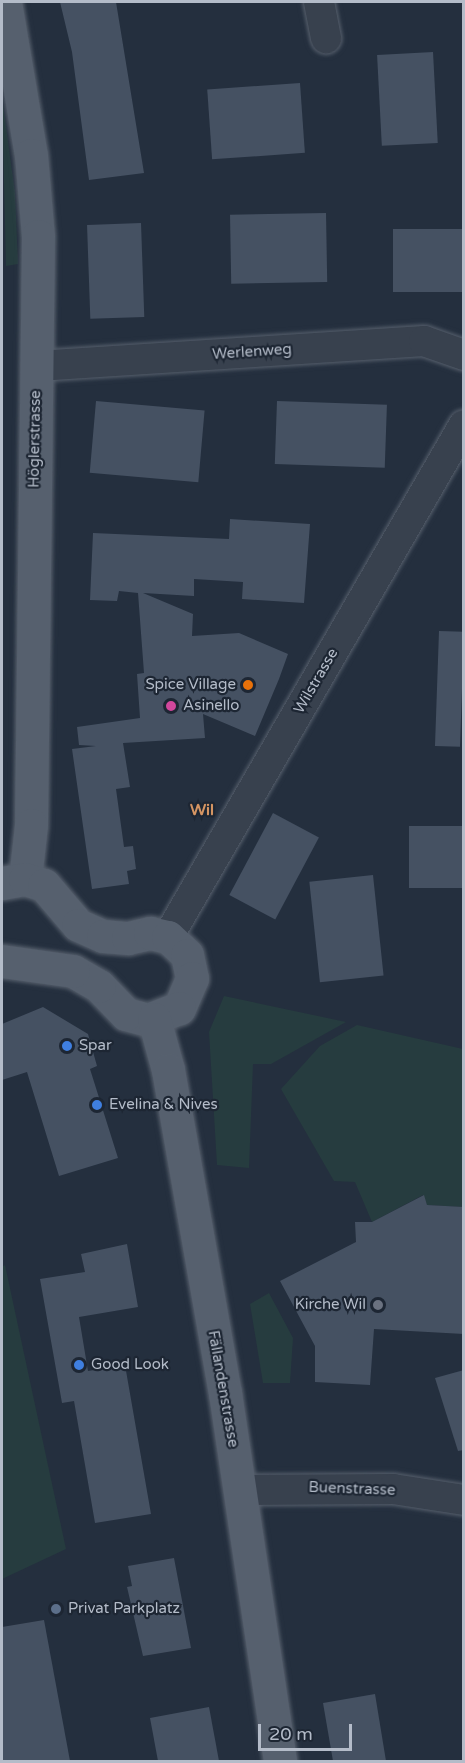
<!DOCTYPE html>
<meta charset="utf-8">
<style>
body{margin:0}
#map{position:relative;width:465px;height:1763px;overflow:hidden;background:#242f3e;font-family:"Varela Round",sans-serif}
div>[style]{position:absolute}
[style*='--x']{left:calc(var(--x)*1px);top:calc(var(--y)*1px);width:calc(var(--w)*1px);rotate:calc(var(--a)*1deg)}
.green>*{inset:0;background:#263c3f}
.building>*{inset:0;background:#455162;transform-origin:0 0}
.roads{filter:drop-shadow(0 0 2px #565f6c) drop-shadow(0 0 2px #565f6c)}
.minor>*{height:30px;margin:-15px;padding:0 15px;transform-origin:15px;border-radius:15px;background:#38414e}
.major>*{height:33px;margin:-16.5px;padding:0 16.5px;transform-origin:16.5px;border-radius:16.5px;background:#56606e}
.dots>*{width:16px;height:16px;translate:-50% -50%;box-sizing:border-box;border:3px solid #1d2633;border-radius:50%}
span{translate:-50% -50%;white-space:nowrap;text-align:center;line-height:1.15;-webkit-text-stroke:4.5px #1d2633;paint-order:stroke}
.street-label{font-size:15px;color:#b4bcc9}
.poi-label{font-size:15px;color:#b4bcc9}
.right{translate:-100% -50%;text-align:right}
.left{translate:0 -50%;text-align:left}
.neighbourhood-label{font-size:16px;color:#d59563;font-weight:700}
.frame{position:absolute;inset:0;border:3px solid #b4bcc9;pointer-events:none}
.scale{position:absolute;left:258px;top:1724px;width:94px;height:27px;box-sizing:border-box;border:3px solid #b4bcc9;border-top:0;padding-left:8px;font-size:18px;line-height:21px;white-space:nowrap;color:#b4bcc9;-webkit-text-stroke:4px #1d2633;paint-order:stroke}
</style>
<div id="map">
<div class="green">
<i style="clip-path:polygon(2px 97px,15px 193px,18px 264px,6px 266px)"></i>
<i style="clip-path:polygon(224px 996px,346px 1022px,271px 1064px,253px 1064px,249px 1168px,217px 1165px,209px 1032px)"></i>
<i style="clip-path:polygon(357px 1025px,463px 1049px,463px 1207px,427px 1205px,423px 1195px,372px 1222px,355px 1182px,334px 1181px,281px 1089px,320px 1046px)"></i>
<i style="clip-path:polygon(5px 1265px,66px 1549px,2px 1579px,2px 1267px)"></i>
<i style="clip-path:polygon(269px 1293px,293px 1338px,290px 1383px,263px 1383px,250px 1304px)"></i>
</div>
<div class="building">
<i style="clip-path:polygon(60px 2px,116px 2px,144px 173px,89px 180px,72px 52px)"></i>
<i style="left:433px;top:52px;width:91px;height:56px;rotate:87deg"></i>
<i style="left:300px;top:83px;width:70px;height:93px;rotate:86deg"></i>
<i style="left:326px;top:213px;width:69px;height:96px;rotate:89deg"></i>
<i style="left:141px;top:223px;width:94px;height:54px;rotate:88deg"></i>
<i style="left:464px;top:229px;width:63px;height:71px;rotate:90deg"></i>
<i style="left:96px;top:401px;width:109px;height:72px;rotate:5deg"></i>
<i style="left:277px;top:401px;width:110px;height:63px;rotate:2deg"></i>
<i style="clip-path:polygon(230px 519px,310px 524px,304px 603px,242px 599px,243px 582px,194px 579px,194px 596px,143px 593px,193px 614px,192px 636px,239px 633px,288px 654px,279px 679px,255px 736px,203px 714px,205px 738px,123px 743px,130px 787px,116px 789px,124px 847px,133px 846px,136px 869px,127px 871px,129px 884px,92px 889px,72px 749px,96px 746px,79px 745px,77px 727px,140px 718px,137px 674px,144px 673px,138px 593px,119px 591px,117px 601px,90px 600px,93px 533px,229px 539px)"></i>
<i style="left:439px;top:631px;width:25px;height:115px;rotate:2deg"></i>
<i style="left:273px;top:813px;width:52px;height:93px;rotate:28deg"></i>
<i style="left:464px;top:826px;width:62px;height:55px;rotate:90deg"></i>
<i style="left:373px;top:875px;width:101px;height:64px;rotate:84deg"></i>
<i style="clip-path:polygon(43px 1007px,88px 1034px,97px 1066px,90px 1069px,118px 1158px,59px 1176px,27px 1072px,2px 1080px,2px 1024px)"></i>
<i style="clip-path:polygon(424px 1195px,427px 1205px,464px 1207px,464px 1334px,374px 1329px,370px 1385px,315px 1382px,315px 1346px,280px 1281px,356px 1242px,355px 1222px,372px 1222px)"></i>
<i style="clip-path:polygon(127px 1244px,138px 1307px,79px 1317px,88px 1371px,125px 1365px,151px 1514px,95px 1523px,74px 1401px,62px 1403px,40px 1279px,85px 1272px,81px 1254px)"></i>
<i style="clip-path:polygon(464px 1370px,464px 1450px,458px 1451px,435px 1378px)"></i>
<i style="clip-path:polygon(174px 1558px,191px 1648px,143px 1656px,127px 1587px,132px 1586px,128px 1566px)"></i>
<i style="clip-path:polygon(44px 1620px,70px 1761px,2px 1761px,2px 1627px)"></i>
<i style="clip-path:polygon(375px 1694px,386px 1761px,333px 1761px,323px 1703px)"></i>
<i style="clip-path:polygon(209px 1707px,219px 1761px,158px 1761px,150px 1718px)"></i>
</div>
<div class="roads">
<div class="minor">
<i style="--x:319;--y:2;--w:37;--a:79"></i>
<i style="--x:37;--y:366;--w:388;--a:-3.7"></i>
<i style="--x:424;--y:341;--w:42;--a:19.3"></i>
<i style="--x:168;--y:937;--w:591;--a:-59.97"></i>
<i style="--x:241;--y:1490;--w:152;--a:-0.4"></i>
<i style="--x:393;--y:1489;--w:72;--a:8.8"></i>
</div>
<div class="major">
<i style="--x:5;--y:2;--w:155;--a:80.4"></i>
<i style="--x:31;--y:155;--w:81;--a:85.1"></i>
<i style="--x:38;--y:236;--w:589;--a:90.68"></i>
<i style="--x:31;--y:825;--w:54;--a:96.3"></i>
<i style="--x:2;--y:883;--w:23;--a:-10"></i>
<i style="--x:25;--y:879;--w:20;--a:18"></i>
<i style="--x:44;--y:885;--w:52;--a:49.6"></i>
<i style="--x:78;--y:925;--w:27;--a:24"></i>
<i style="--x:103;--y:936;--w:25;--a:5"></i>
<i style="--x:128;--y:938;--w:23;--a:-13"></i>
<i style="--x:150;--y:933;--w:18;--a:13"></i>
<i style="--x:168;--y:937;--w:26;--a:43"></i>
<i style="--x:187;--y:955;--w:24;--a:78"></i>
<i style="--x:192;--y:978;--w:33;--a:113"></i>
<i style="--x:179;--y:1008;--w:33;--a:159"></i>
<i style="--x:148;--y:1020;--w:23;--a:-165"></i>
<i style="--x:126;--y:1014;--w:39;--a:-134"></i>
<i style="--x:99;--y:986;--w:30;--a:-150"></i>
<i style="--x:73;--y:971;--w:72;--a:-172"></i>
<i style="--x:154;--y:1019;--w:53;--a:74.6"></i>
<i style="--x:168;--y:1070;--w:328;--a:80"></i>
<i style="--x:225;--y:1393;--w:373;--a:81.5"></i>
</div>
</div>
<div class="dots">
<i style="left:248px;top:685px;background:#e8710a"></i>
<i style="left:171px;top:706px;background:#d1479c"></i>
<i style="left:67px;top:1046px;background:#3f7fe0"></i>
<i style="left:97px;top:1105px;background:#3f7fe0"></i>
<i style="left:378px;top:1305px;background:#6b7280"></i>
<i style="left:79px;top:1365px;background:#3f7fe0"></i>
<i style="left:56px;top:1609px;background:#5c6f8a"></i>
</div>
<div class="street-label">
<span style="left:252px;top:352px;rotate:-4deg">Werlenweg</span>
<span style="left:35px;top:439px;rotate:-89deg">Höglerstrasse</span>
<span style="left:316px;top:681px;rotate:-60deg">Wilstrasse</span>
<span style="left:223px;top:1389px;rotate:80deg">Fällandenstrasse</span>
<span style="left:352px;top:1489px;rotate:2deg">Buenstrasse</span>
</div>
<div class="poi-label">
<span class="right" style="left:236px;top:685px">Spice Village</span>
<span class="left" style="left:183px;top:706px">Asinello</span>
<span class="left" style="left:79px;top:1046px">Spar</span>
<span class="left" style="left:109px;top:1105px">Evelina &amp; Nives</span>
<span class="right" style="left:366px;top:1305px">Kirche Wil</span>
<span class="left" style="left:91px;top:1365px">Good Look</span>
<span class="left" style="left:68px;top:1609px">Privat Parkplatz</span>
</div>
<div class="neighbourhood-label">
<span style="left:202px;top:810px">Wil</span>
</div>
<div class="frame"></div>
<div class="scale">20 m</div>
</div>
